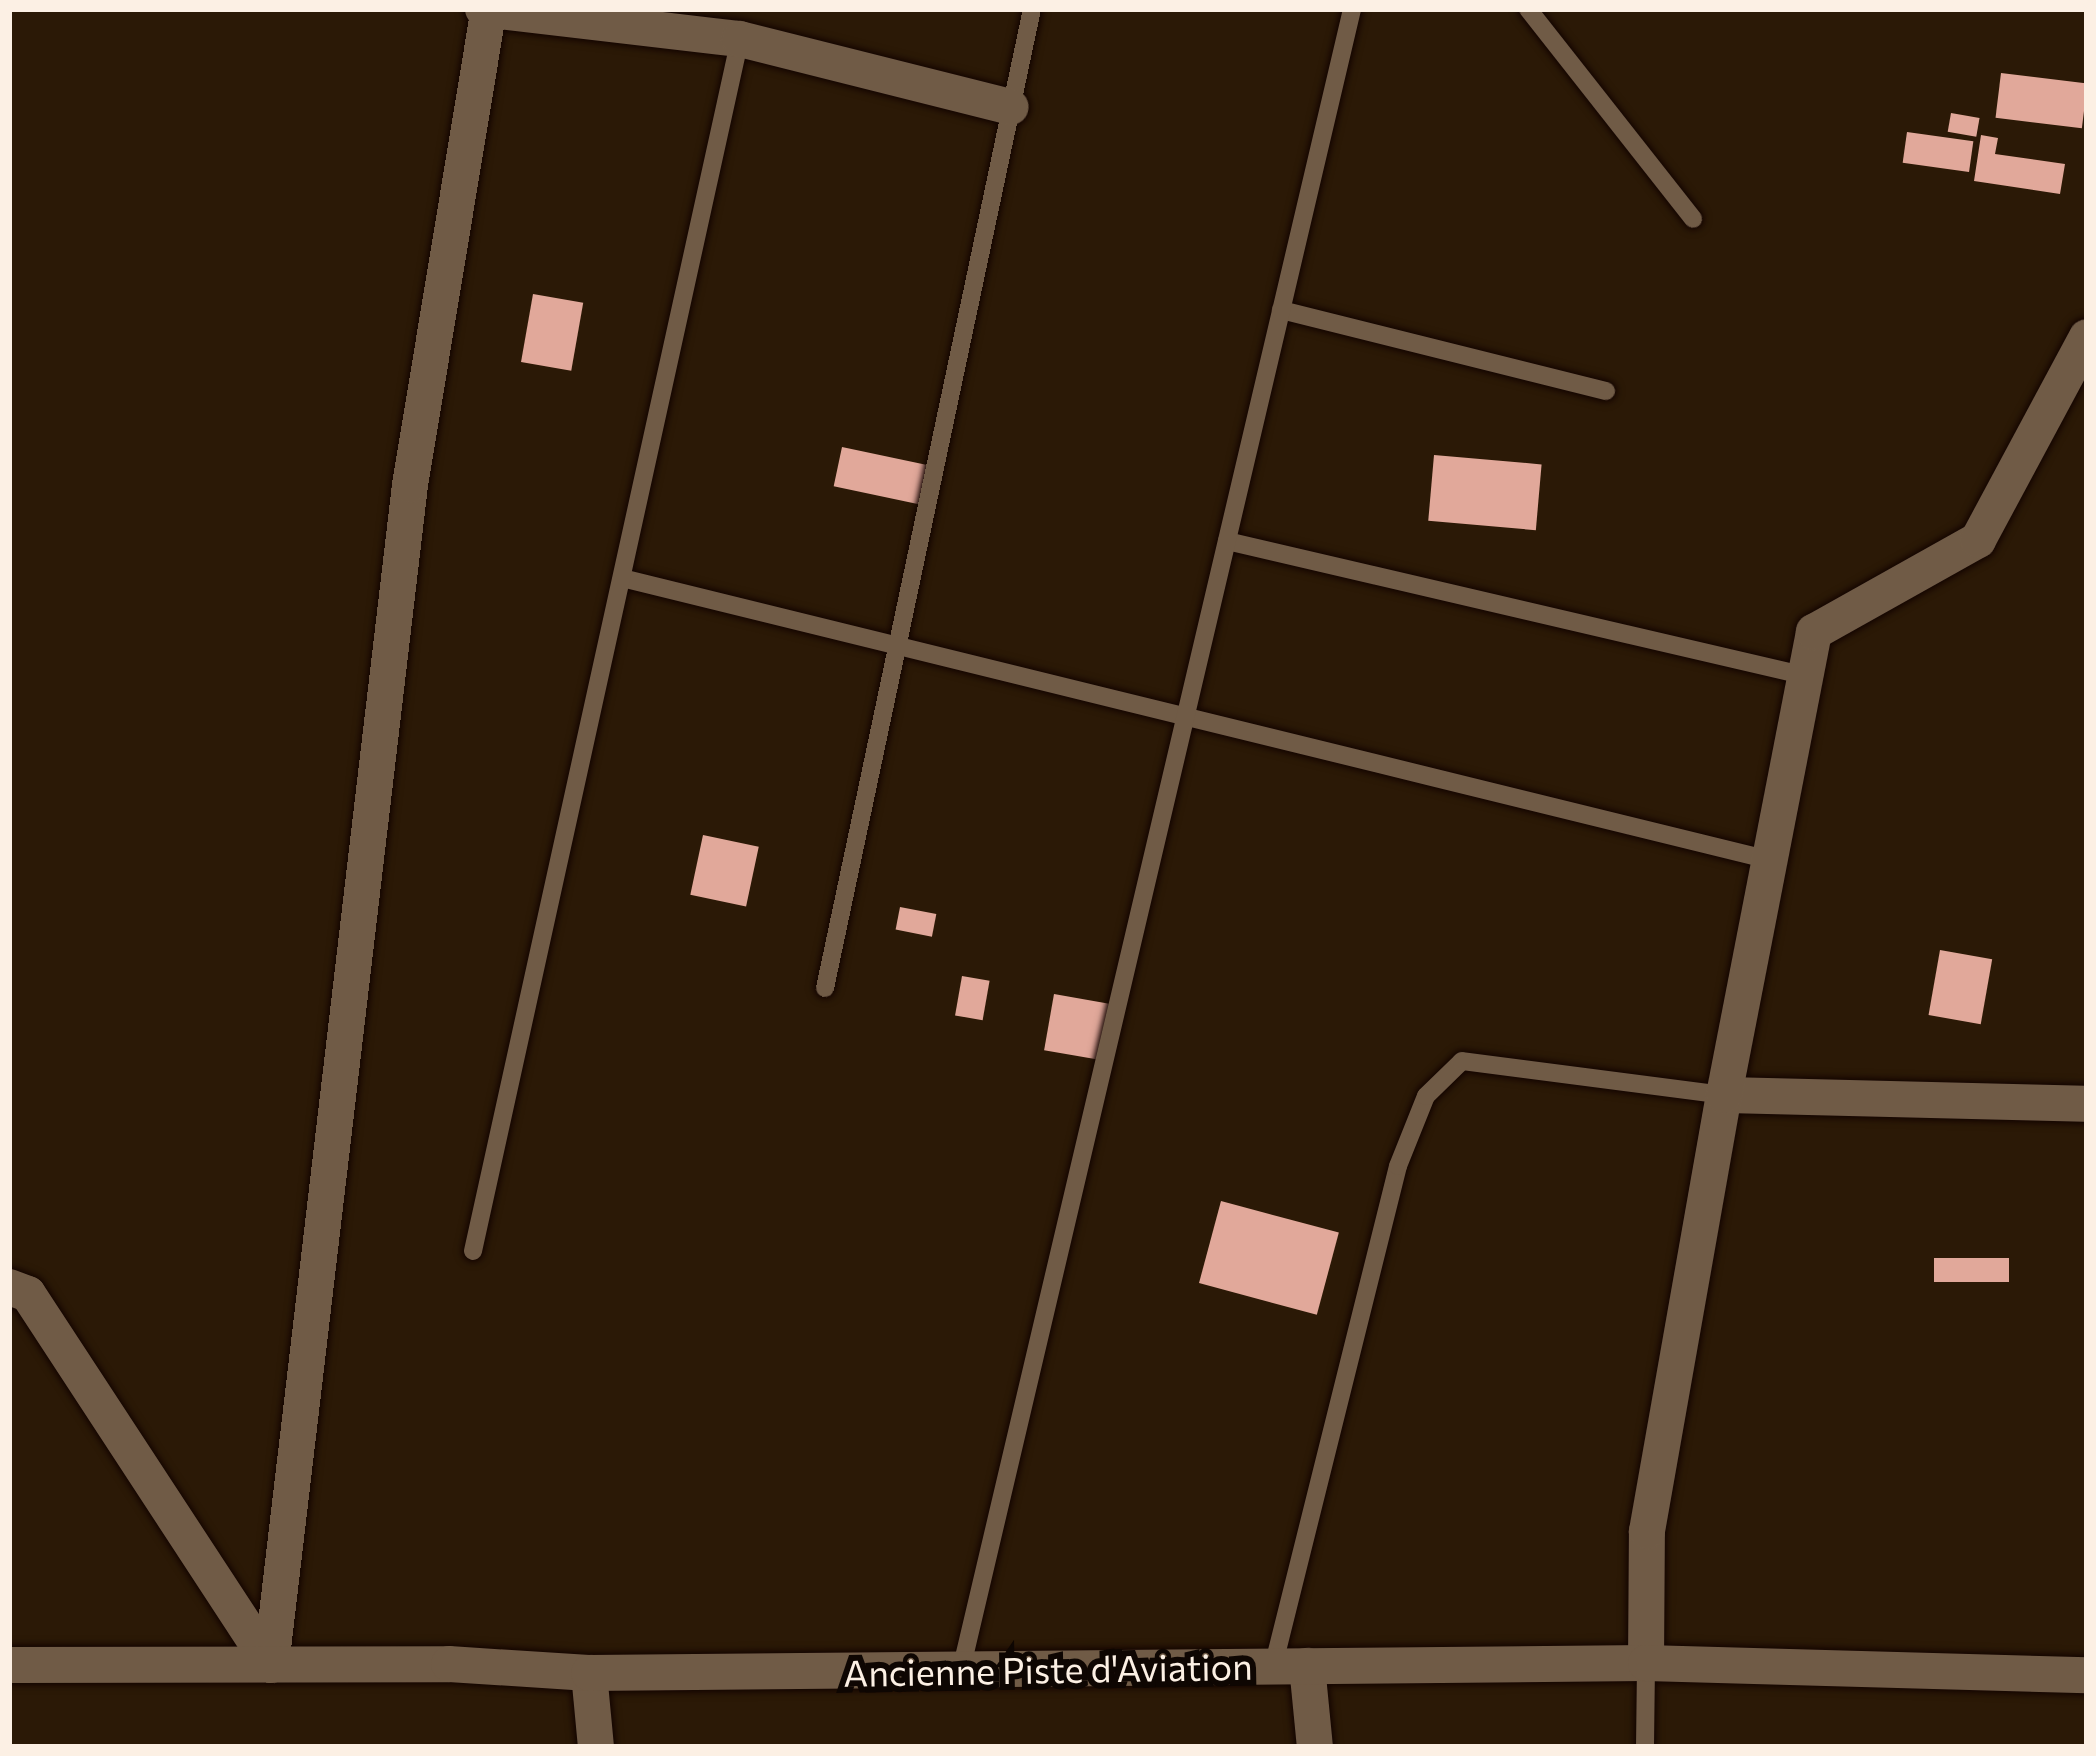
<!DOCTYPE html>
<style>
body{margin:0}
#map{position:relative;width:2096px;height:1756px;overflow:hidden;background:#2b1906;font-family:Commissioner,sans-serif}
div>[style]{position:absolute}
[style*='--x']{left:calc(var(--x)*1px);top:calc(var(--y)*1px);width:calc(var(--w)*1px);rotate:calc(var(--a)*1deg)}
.building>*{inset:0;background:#e1a89a;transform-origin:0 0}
.roads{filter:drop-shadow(0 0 3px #130400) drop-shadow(0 0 3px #130400)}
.lane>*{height:18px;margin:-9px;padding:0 9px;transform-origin:9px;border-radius:9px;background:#705b46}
.street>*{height:36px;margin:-18px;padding:0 18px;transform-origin:18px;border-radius:18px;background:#705b46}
.secondary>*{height:36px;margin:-18px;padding:0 18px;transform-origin:18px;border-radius:18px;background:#705b46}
span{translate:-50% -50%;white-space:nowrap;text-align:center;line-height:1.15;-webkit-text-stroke:12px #0e0602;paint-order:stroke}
.street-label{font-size:36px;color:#fcf0e4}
.frame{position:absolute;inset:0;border:12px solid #fcf0e4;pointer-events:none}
</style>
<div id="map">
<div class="building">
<i style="left:2001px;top:73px;width:87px;height:45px;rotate:7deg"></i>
<i style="left:1951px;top:113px;width:29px;height:19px;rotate:10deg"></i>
<i style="left:1907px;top:132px;width:67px;height:31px;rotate:8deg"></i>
<i style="clip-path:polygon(1981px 135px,1998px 138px,1995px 154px,2065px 164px,2060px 194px,1974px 181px)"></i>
<i style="left:533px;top:294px;width:51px;height:69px;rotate:10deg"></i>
<i style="left:842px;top:447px;width:87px;height:40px;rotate:12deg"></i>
<i style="left:1434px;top:455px;width:108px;height:66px;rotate:5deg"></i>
<i style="left:703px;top:835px;width:57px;height:61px;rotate:12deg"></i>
<i style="left:900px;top:907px;width:37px;height:23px;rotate:11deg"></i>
<i style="left:1940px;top:950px;width:53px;height:66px;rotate:10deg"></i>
<i style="left:962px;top:976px;width:28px;height:40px;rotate:10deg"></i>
<i style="left:1054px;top:994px;width:56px;height:57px;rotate:10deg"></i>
<i style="left:1221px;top:1201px;width:122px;height:85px;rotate:15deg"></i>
<i style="left:2009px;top:1258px;width:24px;height:75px;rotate:90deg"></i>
</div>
<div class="roads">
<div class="lane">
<i style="--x:1528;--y:9;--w:267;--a:51.8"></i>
<i style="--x:1281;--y:310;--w:335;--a:14"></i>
<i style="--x:1227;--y:541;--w:595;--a:13.12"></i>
<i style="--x:622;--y:578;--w:1185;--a:13.81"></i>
<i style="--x:825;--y:988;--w:1001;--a:-78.06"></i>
<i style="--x:473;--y:1251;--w:1241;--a:-77.58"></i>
<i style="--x:1273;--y:1667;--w:516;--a:-75.99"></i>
<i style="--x:1398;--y:1166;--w:75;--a:-68.2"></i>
<i style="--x:1426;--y:1096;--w:50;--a:-44.2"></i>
<i style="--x:1462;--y:1061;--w:264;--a:7.4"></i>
<i style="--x:961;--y:1670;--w:1706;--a:-76.75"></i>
<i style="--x:1645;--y:1747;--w:84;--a:-89.3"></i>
</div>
<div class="street">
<i style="--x:483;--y:9;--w:259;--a:6.7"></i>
<i style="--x:740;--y:39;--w:279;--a:14.1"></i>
<i style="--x:1724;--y:1095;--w:363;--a:1.4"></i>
<i style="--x:9;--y:1287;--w:20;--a:20"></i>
<i style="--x:28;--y:1294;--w:443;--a:56.8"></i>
<i style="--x:1646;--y:1663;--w:132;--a:-89.6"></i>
<i style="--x:1647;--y:1531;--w:443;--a:-80"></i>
<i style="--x:1724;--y:1095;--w:472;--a:-79"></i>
<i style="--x:1814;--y:632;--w:188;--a:-29.3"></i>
<i style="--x:1978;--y:540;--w:230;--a:-61.8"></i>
<i style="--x:271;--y:1665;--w:1188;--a:-83.28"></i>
<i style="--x:410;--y:485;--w:483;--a:-80.6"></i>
<i style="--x:1307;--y:1666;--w:81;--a:84.4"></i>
<i style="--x:589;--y:1673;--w:74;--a:84.6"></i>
</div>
<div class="secondary">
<i style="--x:9;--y:1665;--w:440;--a:-0.1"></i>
<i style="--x:449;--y:1664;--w:140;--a:3.7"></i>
<i style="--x:589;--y:1673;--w:1057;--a:-0.54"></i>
<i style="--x:1646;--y:1663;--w:441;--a:1.6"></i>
</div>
</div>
<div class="street-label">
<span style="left:1048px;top:1669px;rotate:-1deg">Ancienne Piste d'Aviation</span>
</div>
<div class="frame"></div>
</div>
